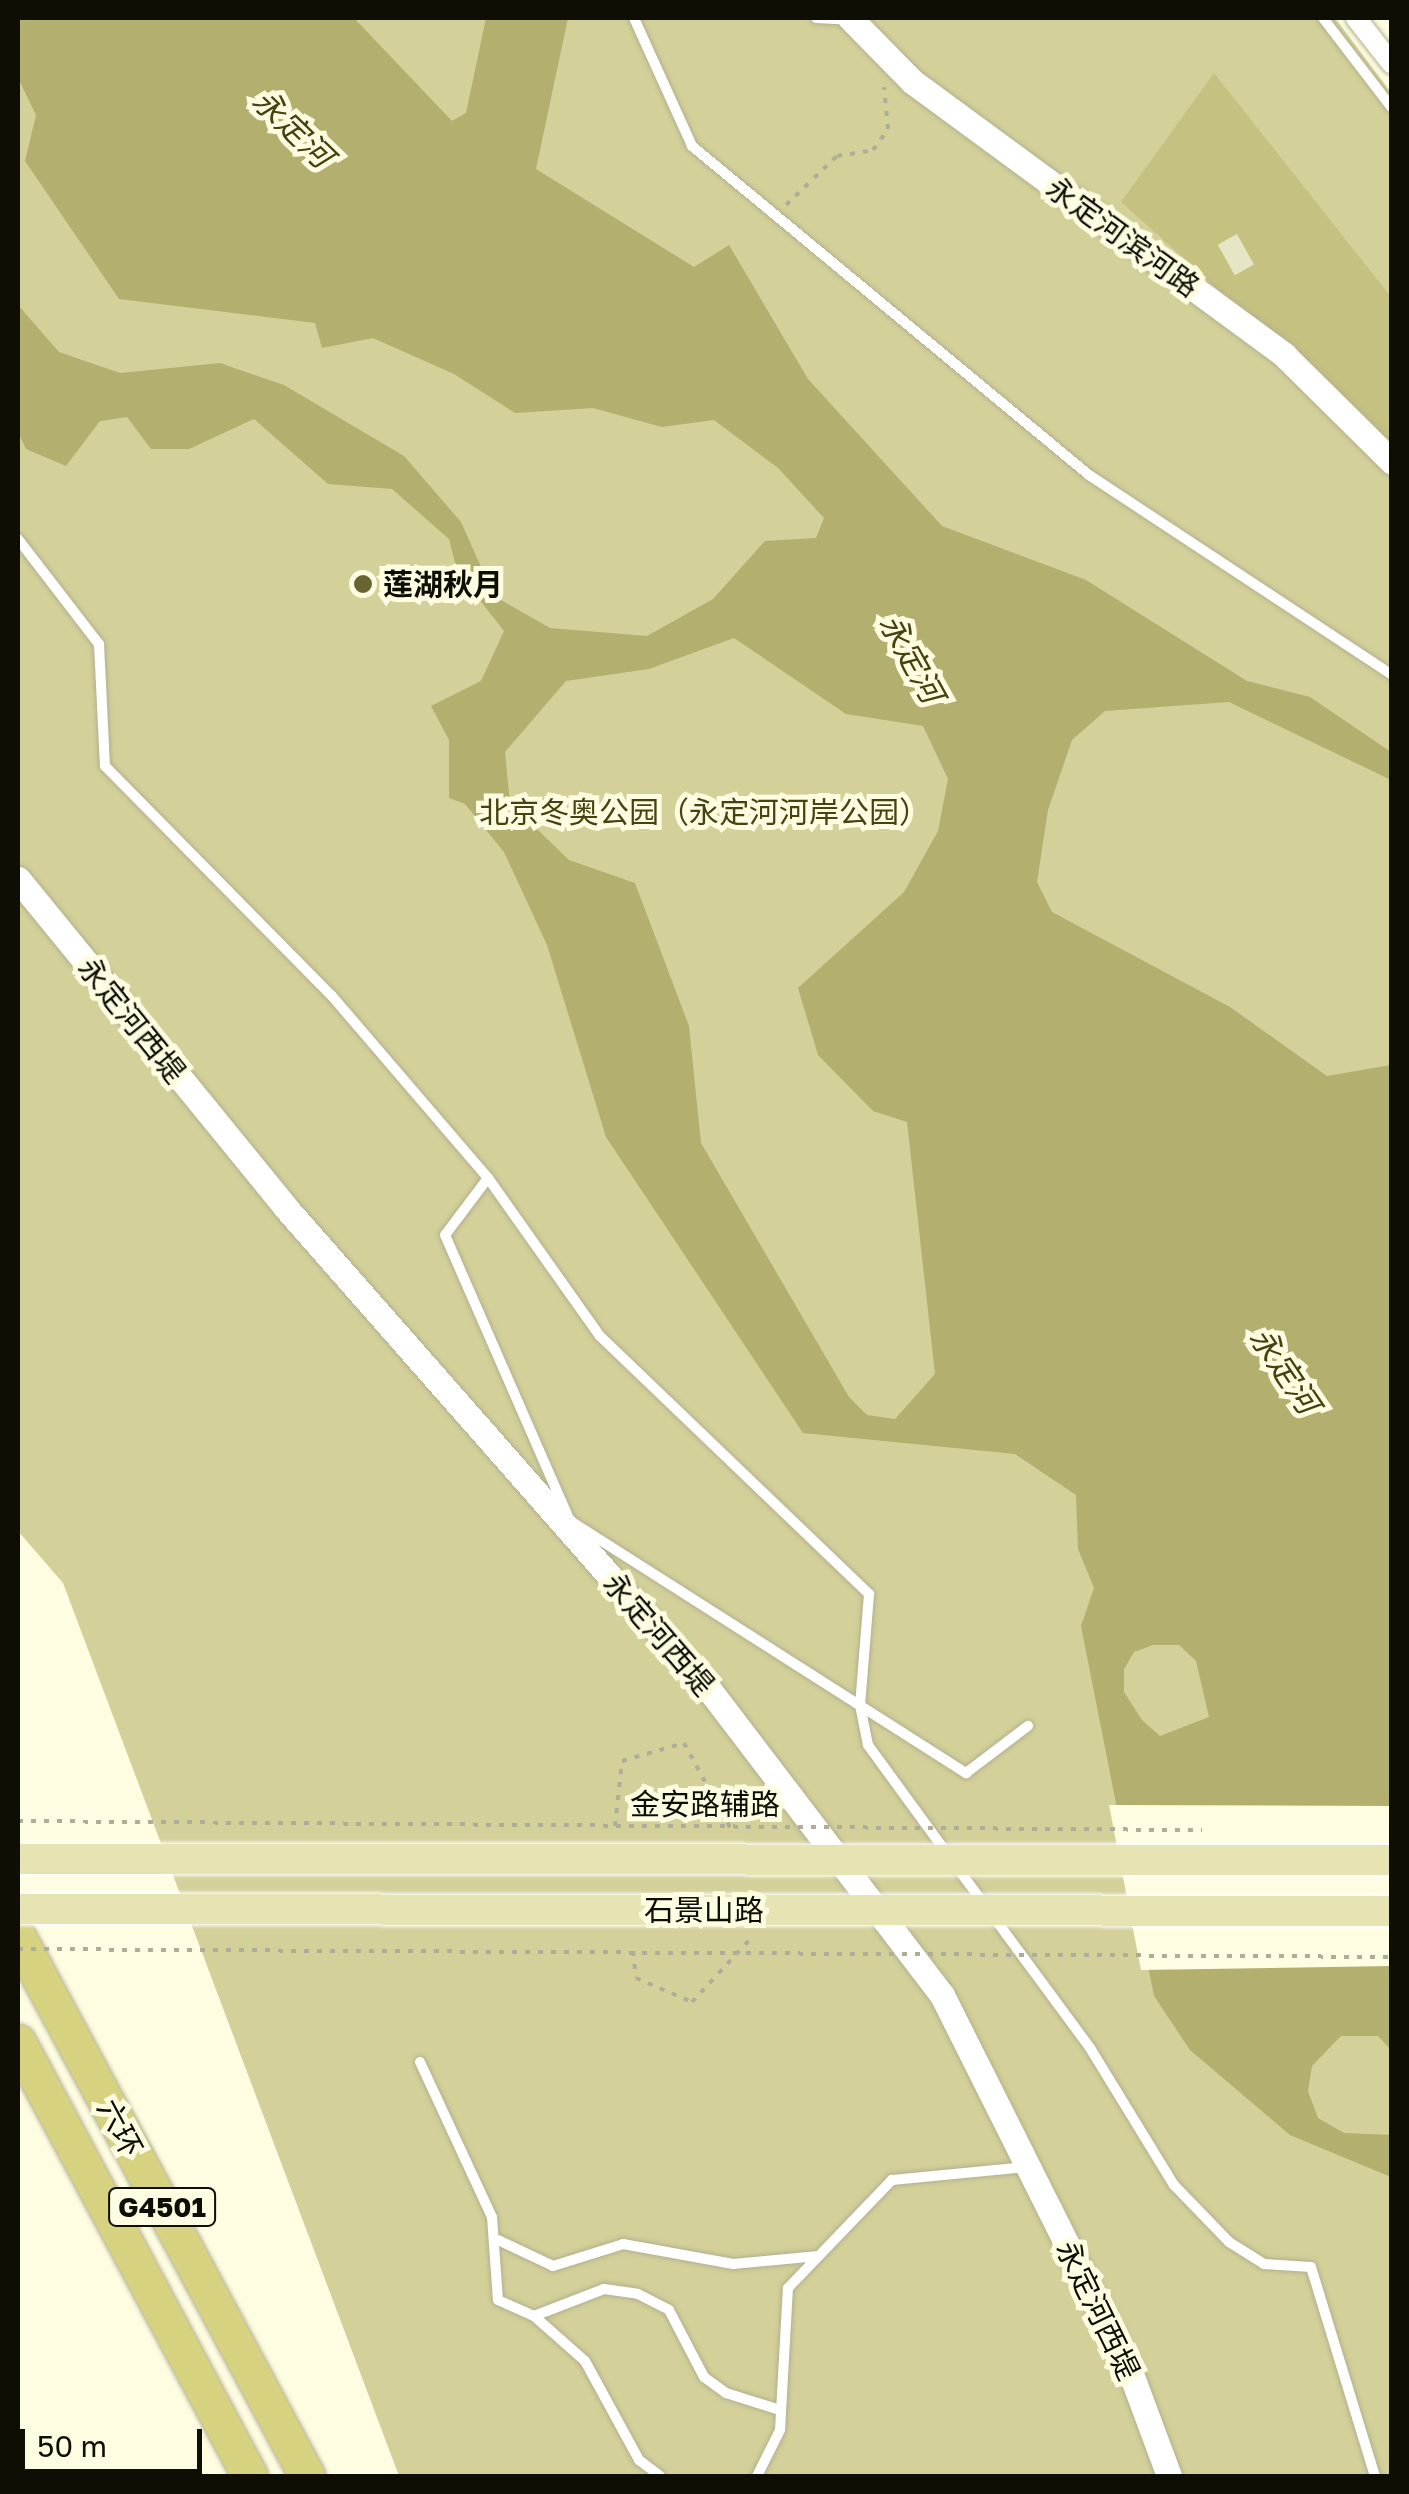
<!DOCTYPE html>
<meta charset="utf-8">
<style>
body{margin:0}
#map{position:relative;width:1409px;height:2494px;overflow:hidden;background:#fefde2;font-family:"Golos Text","Noto Sans SC",sans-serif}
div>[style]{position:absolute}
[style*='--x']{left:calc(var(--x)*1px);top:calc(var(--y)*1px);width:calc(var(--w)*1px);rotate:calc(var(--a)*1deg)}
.green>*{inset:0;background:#d3d099}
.forest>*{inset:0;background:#c5c180}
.water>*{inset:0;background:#b3af6f}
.pier>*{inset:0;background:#fefde2}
.building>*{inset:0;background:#e7e6c4;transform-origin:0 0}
.path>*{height:4px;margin-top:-2px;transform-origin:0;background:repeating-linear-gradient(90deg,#aead98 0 5px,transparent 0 13px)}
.roads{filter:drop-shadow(0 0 2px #b2b090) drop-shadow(0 0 2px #b2b090)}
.service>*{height:10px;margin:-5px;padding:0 5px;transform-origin:5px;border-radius:5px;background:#fff}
.minor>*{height:20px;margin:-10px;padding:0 10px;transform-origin:10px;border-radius:10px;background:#fff}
.tertiary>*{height:25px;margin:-12.5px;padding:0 12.5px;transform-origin:12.5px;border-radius:12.5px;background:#fff}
.motorway>*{height:35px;margin:-17.5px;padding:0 17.5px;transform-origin:17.5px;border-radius:17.5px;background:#d7d280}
.path-bridge>*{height:4px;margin-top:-2px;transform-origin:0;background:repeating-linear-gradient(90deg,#aead98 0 5px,transparent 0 13px)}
.bridges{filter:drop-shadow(0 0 2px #fff) drop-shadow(0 0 2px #fff)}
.primary-bridge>*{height:30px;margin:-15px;padding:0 15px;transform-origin:15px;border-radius:15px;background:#e7e4b3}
.dots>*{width:28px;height:28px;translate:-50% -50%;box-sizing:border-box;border:5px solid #fefde2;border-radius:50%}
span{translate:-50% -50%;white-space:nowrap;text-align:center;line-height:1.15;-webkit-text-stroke:10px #fefde2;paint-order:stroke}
.shield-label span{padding:2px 8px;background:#fefde2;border:2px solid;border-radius:8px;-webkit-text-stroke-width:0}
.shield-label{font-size:28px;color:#0f0e04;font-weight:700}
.street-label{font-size:30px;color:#0f0e04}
.poi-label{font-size:30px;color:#0f0e04;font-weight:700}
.left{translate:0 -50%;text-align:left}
.park-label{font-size:30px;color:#474310}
.water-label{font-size:32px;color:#45420e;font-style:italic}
.frame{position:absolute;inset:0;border:20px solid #0f0e04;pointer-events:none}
.scale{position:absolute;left:20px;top:2429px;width:182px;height:45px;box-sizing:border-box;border:5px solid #0f0e04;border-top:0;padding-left:12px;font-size:30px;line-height:35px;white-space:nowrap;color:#0f0e04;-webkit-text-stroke:8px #fefde2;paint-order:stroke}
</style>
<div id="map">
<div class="green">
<i style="clip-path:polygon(18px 18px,1335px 18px,1391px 93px,1391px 2476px,399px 2476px,63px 1583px,18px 1531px)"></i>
</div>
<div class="forest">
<i style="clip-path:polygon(1214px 73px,1391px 297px,1391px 444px,1121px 202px)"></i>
</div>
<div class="water">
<i style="clip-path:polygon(evenodd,18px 18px,354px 18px,452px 121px,466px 113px,486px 18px,568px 18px,536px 169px,694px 267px,729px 245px,808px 379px,942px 526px,1086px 580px,1247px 681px,1310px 697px,1391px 752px,1391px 780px,1229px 702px,1105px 711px,1072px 740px,1048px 810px,1037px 882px,1052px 912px,1230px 1007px,1327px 1076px,1391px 1065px,1391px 2050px,1378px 2036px,1341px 2036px,1312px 2066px,1308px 2091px,1318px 2118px,1344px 2133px,1391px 2135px,1391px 2177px,1290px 2135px,1190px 2050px,1154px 1996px,1081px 1626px,1094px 1588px,1078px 1549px,1076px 1495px,1015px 1454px,803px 1433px,606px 1137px,547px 945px,504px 852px,465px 804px,449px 798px,449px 740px,431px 706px,481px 681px,504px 631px,457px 571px,449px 539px,392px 489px,328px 484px,254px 419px,189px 449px,151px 449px,127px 417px,100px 421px,66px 466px,26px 449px,18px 432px,18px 305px,59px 352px,120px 373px,220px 363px,284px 385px,404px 456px,461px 522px,494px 596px,550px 628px,647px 636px,713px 599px,765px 541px,816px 538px,824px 518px,778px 468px,714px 420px,662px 427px,593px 408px,515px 413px,454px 374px,373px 338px,322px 348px,315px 323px,119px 299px,25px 161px,36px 115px,18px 78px,18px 18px,734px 638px,846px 714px,923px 726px,948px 779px,938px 831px,904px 892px,798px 988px,818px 1055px,873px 1111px,907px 1122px,935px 1374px,895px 1419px,867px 1415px,849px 1397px,701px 1143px,689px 1026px,635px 883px,569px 860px,510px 803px,505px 752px,566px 681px,649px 669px,734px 638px,18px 18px,1153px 1645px,1179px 1645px,1196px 1661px,1209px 1717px,1160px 1736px,1142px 1720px,1124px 1692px,1124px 1669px,1134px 1652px,1153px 1645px)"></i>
</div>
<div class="pier">
<i style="clip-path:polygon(1109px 1805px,1391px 1806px,1391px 1966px,1141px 1970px)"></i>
</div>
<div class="building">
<i style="left:1237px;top:234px;width:35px;height:22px;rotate:61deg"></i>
</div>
<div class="path">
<i style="--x:786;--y:205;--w:71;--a:-43.9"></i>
<i style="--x:837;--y:156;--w:36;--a:-9"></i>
<i style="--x:873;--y:150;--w:26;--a:-54"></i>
<i style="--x:888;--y:129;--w:42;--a:-95.4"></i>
<i style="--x:615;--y:1826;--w:65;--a:-83.9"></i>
<i style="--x:622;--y:1761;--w:65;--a:-16.2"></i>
<i style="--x:684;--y:1743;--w:100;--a:61.4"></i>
<i style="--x:633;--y:1951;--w:27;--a:84"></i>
<i style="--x:636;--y:1978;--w:61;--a:23.2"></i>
<i style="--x:692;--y:2002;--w:87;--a:-47.3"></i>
</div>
<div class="roads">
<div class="service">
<i style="--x:634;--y:18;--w:141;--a:65.6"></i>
<i style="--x:692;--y:146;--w:516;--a:39.65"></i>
<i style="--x:1089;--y:475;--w:363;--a:33.4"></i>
<i style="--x:816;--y:18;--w:34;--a:3"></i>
<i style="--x:1323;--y:18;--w:113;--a:52.5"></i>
<i style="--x:18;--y:539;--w:133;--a:52.4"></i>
<i style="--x:99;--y:644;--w:122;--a:87.2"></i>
<i style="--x:105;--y:766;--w:323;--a:45.4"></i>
<i style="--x:332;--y:996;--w:240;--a:49.4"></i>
<i style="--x:488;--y:1178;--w:194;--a:54.7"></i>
<i style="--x:600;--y:1336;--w:373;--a:43.8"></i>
<i style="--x:869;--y:1594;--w:111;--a:94.6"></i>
<i style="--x:860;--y:1705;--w:41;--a:78.7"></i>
<i style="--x:868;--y:1745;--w:132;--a:53.9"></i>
<i style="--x:488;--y:1178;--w:71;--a:127"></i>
<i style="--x:445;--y:1235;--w:307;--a:66.4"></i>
<i style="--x:575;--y:1524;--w:464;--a:32.5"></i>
<i style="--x:966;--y:1773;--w:78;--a:-37.2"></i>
<i style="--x:956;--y:1866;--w:226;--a:53.6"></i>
<i style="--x:1090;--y:2048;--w:161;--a:58.5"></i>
<i style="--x:1174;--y:2185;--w:79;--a:46"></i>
<i style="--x:1229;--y:2242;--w:41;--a:32.2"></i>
<i style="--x:1264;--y:2264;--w:47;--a:3.7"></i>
<i style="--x:1311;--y:2267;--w:219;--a:73"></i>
<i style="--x:420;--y:2062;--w:171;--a:65.1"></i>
<i style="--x:492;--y:2217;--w:83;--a:85.9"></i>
<i style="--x:498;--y:2300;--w:39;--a:24"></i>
<i style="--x:534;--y:2316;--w:68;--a:41.4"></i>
<i style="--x:585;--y:2361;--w:113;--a:61.4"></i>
<i style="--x:639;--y:2460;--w:26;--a:37"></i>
<i style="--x:498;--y:2240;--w:61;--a:25.3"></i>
<i style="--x:553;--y:2266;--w:73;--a:-17.4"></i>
<i style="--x:623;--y:2244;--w:112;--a:10.3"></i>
<i style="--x:733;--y:2264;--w:86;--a:-5.3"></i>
<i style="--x:534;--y:2316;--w:75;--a:-21.1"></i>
<i style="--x:604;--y:2289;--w:34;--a:8"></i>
<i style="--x:638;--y:2294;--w:35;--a:27"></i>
<i style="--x:669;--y:2310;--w:76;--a:62.4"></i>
<i style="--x:704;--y:2377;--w:27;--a:36"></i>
<i style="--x:726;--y:2393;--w:57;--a:17.5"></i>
<i style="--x:757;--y:2476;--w:51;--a:-63.4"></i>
<i style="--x:780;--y:2430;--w:142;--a:-86.8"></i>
<i style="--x:788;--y:2288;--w:150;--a:-46.1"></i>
<i style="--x:892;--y:2180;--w:135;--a:-5.5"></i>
</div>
<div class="minor">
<i style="--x:1356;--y:18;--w:58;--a:52"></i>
</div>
<div class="tertiary">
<i style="--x:850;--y:18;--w:90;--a:45.5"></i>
<i style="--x:913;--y:82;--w:461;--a:36.3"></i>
<i style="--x:1284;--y:355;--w:152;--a:44.7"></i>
<i style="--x:18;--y:879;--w:424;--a:50.8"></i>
<i style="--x:286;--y:1208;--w:639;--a:48.68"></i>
<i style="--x:708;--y:1688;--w:386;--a:52.7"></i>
<i style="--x:942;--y:1995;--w:420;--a:63.4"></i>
<i style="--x:1130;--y:2371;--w:112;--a:69.6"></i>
</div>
<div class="motorway">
<i style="--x:18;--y:1937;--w:612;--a:61.8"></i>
<i style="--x:18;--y:2042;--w:492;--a:61.9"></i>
</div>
</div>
<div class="path-bridge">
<i style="--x:18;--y:1821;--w:1184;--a:0.44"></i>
<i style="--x:18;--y:1949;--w:1374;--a:0.33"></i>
</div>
<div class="bridges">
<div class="primary-bridge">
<i style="--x:18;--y:1859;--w:1374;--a:0.04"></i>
<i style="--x:18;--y:1909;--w:1374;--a:0.08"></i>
</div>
</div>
<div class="dots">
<i style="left:363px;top:584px;background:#686431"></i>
</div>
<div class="shield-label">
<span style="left:162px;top:2207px">G4501</span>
</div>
<div class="street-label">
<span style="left:1123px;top:237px;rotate:36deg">永定河滨河路</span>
<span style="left:132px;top:1020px;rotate:51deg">永定河西堤</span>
<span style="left:659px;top:1634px;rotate:49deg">永定河西堤</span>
<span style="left:705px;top:1804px">金安路辅路</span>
<span style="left:704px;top:1910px">石景山路</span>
<span style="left:120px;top:2128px;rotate:62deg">六环</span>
<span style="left:1098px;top:2310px;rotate:64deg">永定河西堤</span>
</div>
<div class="poi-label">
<span class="left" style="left:383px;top:584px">莲湖秋月</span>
</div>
<div class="park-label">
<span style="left:704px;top:812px">北京冬奥公园（永定河河岸公园）</span>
</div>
<div class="water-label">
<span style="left:293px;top:128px;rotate:44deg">永定河</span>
<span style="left:912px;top:658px;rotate:61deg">永定河</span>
<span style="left:1285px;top:1370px;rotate:56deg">永定河</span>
</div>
<div class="frame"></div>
<div class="scale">50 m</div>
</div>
